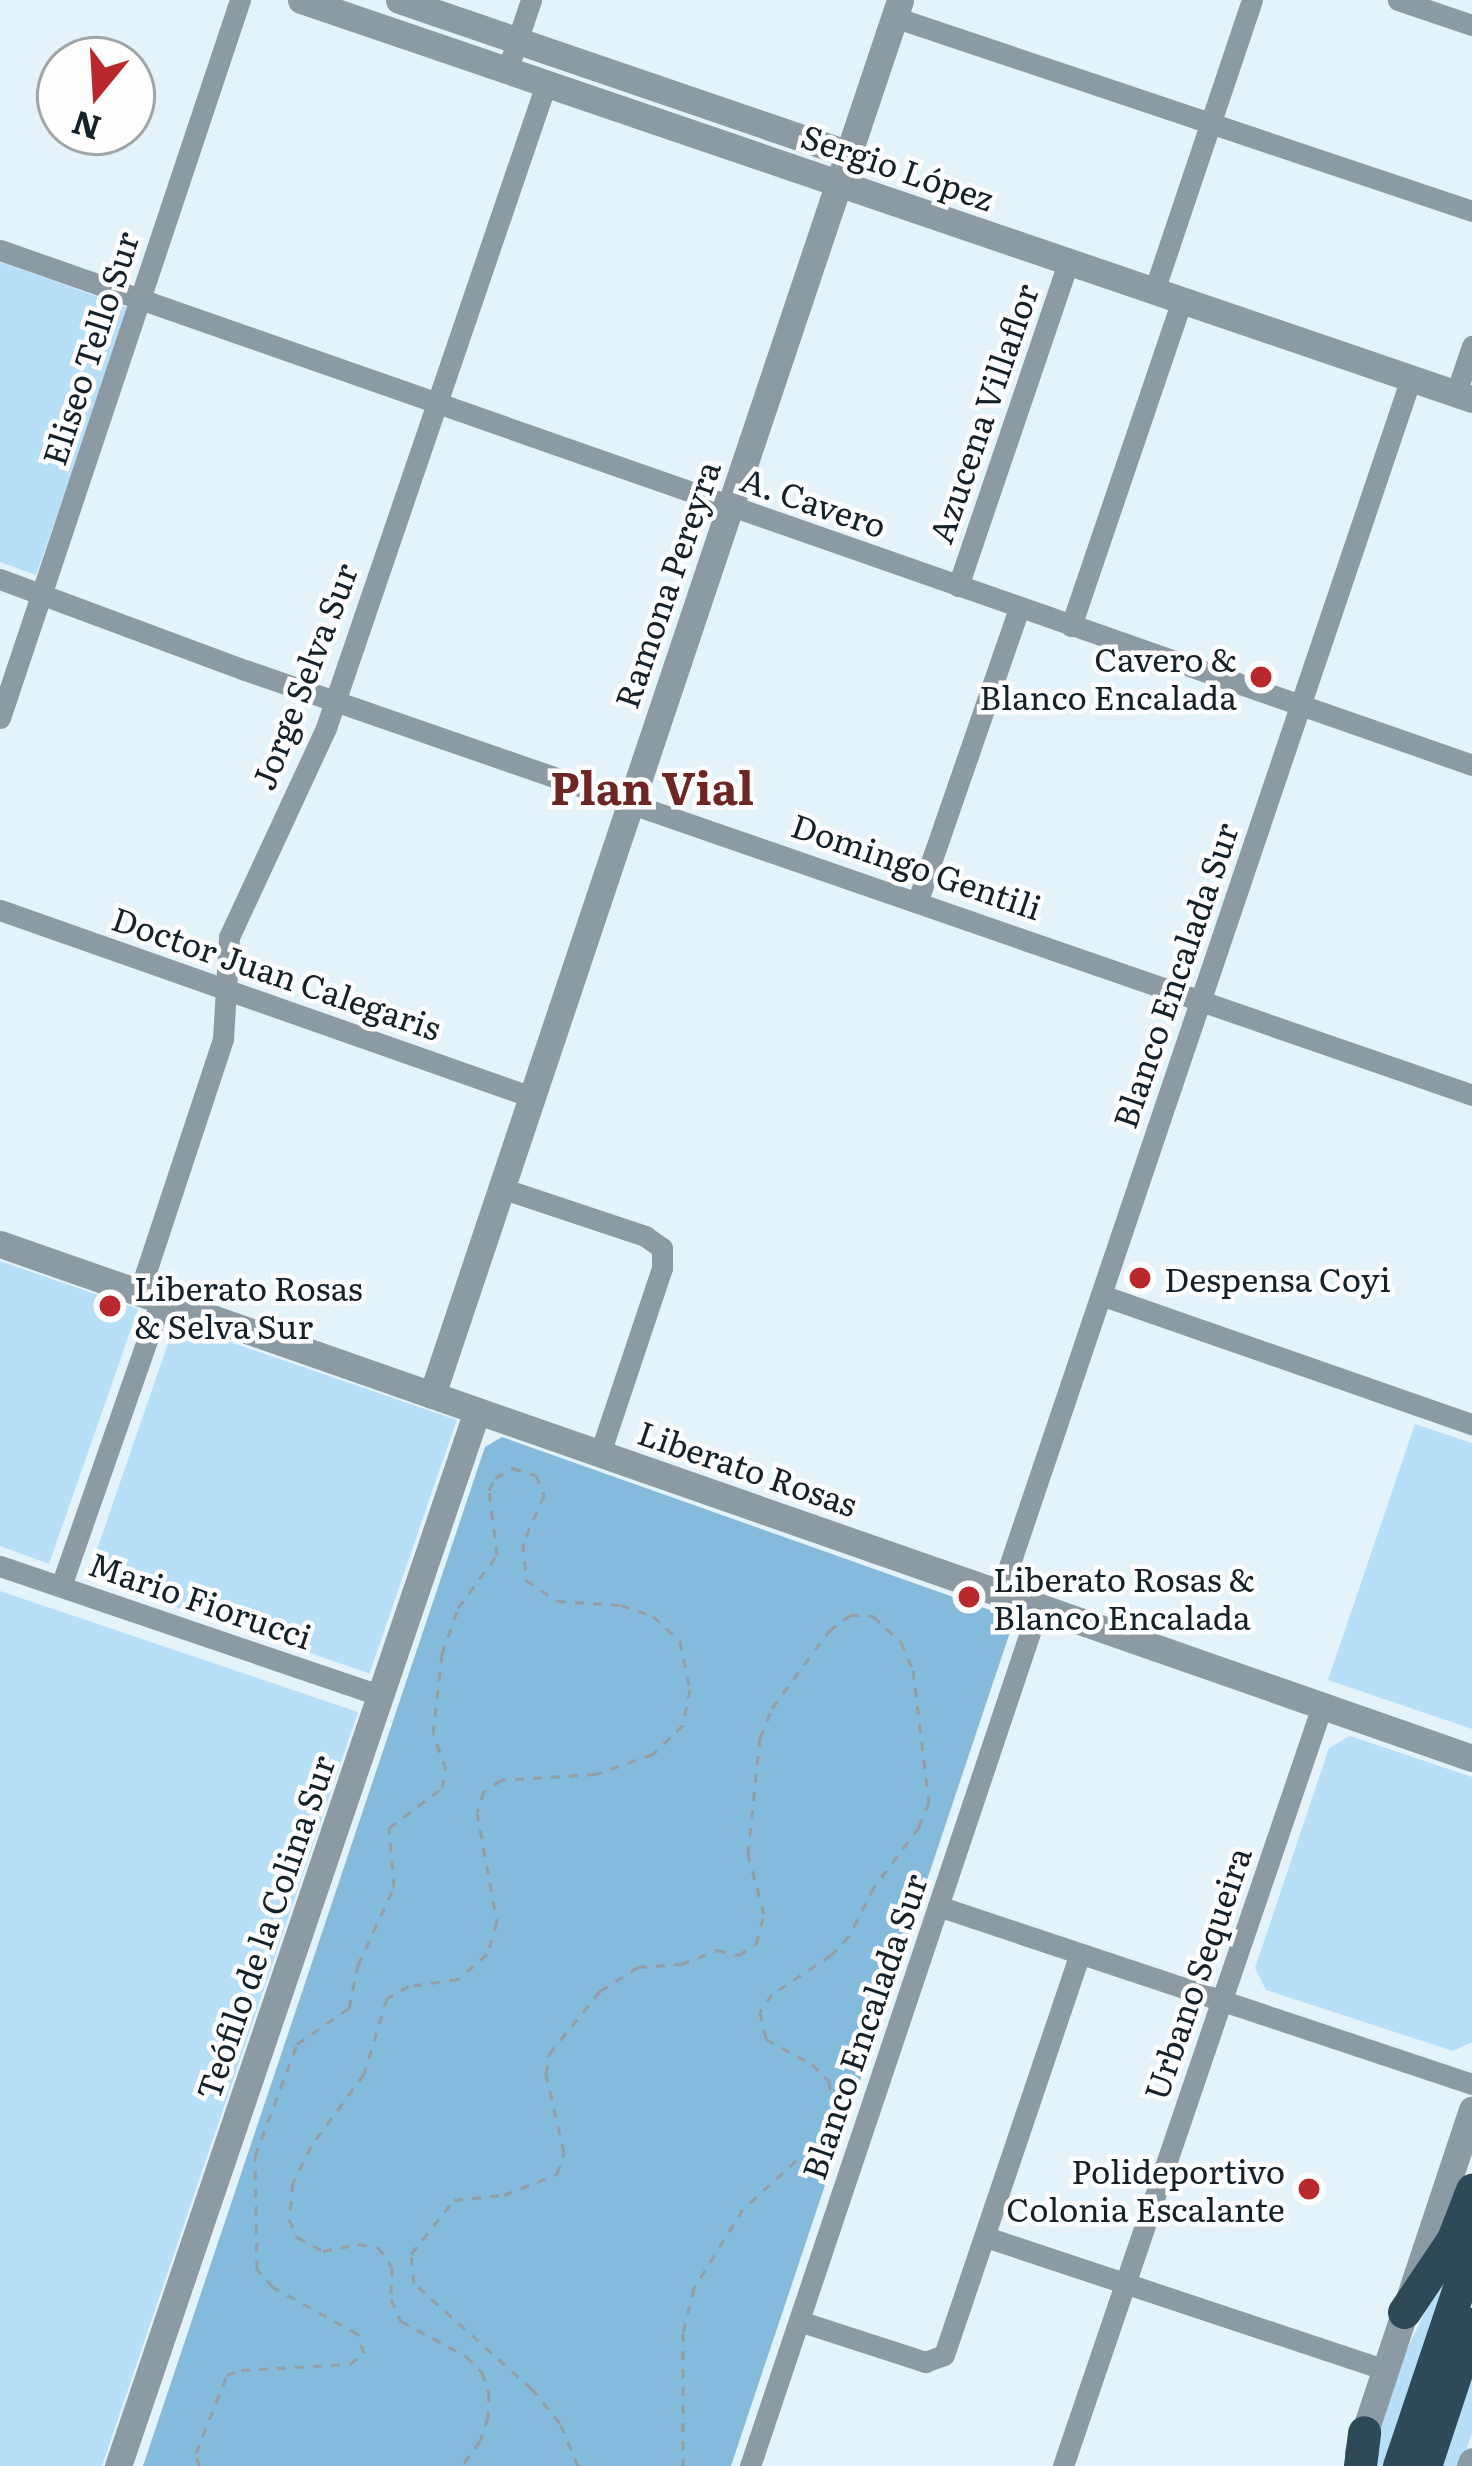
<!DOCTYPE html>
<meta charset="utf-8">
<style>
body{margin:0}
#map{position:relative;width:1472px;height:2466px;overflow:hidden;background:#e4f2fa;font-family:Literata,serif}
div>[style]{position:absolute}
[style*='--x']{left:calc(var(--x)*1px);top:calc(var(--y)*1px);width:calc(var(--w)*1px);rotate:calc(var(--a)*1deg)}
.green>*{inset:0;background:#b7dff8;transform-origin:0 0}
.forest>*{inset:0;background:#84badb}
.path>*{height:3px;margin-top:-1.5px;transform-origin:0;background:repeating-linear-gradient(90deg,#919ea6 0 9px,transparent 0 18px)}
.minor>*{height:21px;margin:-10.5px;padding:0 10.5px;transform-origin:10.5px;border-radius:10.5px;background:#8c9aa3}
.tertiary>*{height:27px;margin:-13.5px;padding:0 13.5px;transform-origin:13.5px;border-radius:13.5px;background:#8c9aa3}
.trunk>*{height:33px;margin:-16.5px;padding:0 16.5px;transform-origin:16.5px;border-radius:16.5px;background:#2e4958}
.dots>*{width:33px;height:33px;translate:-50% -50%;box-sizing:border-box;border:6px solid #fdfdfd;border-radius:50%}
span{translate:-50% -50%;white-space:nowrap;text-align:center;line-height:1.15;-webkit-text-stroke:9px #fdfdfd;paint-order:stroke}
.street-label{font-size:33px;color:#142129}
.poi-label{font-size:33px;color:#142129}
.right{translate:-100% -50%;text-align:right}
.left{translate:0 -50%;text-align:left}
.district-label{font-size:45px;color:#6c2725;font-weight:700}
.north{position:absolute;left:36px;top:36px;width:120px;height:120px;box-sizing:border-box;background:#fdfdfd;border:3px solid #a0a5a8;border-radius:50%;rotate:198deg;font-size:33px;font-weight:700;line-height:48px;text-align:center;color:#142129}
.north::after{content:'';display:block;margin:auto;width:42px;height:54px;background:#b8282d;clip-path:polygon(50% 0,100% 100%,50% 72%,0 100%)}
</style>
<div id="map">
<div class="green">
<i style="clip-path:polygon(0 262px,130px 308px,36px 575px,0 562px)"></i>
<i style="clip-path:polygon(0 1261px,138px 1309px,49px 1564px,0 1546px)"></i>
<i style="left:175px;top:1323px;width:298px;height:268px;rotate:19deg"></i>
<i style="clip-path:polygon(1415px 1424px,1472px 1443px,1472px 1729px,1328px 1680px)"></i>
<i style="clip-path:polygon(0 1591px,358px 1712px,102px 2466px,0 2466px)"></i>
<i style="clip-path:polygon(1350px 1736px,1472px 1777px,1472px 2042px,1453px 2051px,1266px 1990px,1255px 1968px,1329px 1748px)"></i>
<i style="clip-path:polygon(1456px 2247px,1388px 2466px,1370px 2466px,1400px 2364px)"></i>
<i style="clip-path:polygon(1472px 2360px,1472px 2433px,1461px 2466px,1436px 2466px)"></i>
</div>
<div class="forest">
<i style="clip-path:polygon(502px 1437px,1004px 1615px,1011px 1629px,731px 2466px,143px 2466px,485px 1447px)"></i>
</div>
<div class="path">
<i style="--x:199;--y:2466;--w:13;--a:-103"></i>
<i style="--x:196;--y:2453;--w:84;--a:-68.3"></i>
<i style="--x:227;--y:2375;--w:15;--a:-20"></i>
<i style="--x:241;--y:2370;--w:109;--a:-3.2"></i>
<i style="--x:350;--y:2364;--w:18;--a:-38"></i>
<i style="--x:364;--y:2353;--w:20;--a:-108"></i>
<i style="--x:358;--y:2334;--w:97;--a:-151.1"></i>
<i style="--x:273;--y:2287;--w:24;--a:-132"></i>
<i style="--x:257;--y:2269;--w:113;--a:-91"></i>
<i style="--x:255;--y:2156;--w:120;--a:-69.4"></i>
<i style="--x:297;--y:2044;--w:63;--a:-34.7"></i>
<i style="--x:349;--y:2008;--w:44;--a:-78.2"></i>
<i style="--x:358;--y:1965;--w:86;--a:-65.2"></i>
<i style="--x:394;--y:1887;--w:59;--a:-94.8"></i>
<i style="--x:389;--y:1828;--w:66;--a:-37"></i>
<i style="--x:442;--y:1788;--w:19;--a:-78"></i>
<i style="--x:446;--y:1769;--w:37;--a:-110"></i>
<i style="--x:433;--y:1734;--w:81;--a:-83.6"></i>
<i style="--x:442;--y:1654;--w:49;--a:-70.8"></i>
<i style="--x:458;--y:1608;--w:66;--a:-53.7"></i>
<i style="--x:497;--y:1555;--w:65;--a:-97"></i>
<i style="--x:489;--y:1490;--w:13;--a:-63"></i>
<i style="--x:495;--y:1478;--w:21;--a:-29"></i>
<i style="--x:513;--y:1468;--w:24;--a:17"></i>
<i style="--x:536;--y:1475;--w:22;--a:68"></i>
<i style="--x:544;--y:1495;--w:52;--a:113.6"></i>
<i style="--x:523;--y:1543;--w:37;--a:85"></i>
<i style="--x:526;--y:1580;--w:37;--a:34"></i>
<i style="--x:557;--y:1601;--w:64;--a:3.6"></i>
<i style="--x:621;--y:1605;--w:34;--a:19"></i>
<i style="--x:653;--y:1616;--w:37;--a:43"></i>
<i style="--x:680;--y:1641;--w:49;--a:78.2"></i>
<i style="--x:690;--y:1689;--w:37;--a:101"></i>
<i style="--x:683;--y:1725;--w:42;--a:136"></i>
<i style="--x:653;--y:1754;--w:60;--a:160.7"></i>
<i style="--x:596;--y:1774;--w:95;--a:176.4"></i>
<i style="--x:501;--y:1780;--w:20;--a:147"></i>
<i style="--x:484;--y:1791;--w:22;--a:108"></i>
<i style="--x:477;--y:1812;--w:112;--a:79.7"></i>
<i style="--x:497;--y:1922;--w:34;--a:107"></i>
<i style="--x:487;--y:1954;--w:38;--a:139"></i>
<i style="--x:458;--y:1979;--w:49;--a:171.9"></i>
<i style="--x:409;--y:1986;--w:25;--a:151"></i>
<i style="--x:387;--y:1998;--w:79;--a:106.8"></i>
<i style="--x:364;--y:2074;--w:89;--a:126.4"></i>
<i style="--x:311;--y:2146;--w:41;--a:115.9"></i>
<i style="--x:293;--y:2183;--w:36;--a:96"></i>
<i style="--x:289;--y:2219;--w:20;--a:66"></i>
<i style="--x:297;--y:2237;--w:30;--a:28"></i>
<i style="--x:323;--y:2251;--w:36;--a:-11"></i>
<i style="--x:358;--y:2244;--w:20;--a:9"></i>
<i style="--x:378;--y:2247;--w:24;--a:55"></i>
<i style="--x:392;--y:2267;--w:32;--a:92"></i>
<i style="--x:391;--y:2299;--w:24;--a:66"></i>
<i style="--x:401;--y:2321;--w:74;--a:28.3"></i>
<i style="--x:466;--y:2356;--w:23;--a:45"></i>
<i style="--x:482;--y:2372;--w:22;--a:72"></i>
<i style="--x:489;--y:2393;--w:24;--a:92"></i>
<i style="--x:488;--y:2417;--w:25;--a:108"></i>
<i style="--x:480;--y:2441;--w:31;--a:126"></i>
<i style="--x:578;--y:2466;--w:47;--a:-112.7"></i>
<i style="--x:560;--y:2423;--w:44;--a:-129.5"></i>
<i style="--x:532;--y:2389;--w:159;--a:-138.1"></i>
<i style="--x:414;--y:2283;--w:29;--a:-96"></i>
<i style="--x:411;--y:2254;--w:69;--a:-51.5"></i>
<i style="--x:454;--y:2200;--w:50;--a:-5.7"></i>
<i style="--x:504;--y:2195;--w:57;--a:-21.6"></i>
<i style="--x:557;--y:2174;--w:23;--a:-72"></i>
<i style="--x:564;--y:2152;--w:80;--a:-103"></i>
<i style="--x:546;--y:2074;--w:20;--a:-81"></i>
<i style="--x:549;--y:2054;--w:81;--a:-51"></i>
<i style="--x:600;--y:1991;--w:45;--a:-32.3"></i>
<i style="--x:638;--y:1967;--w:43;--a:-4"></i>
<i style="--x:681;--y:1964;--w:39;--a:-21"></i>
<i style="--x:717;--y:1950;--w:23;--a:13"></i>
<i style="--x:739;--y:1955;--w:20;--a:-33"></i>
<i style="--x:756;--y:1944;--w:31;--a:-75"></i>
<i style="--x:764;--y:1914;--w:62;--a:-104.9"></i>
<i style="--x:748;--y:1854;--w:117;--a:-84.1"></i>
<i style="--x:760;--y:1738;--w:32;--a:-68"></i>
<i style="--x:772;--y:1708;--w:96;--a:-53.5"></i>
<i style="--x:829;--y:1631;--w:26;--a:-37"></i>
<i style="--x:850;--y:1615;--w:23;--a:2"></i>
<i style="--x:873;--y:1616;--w:38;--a:43"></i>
<i style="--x:901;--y:1642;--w:30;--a:67"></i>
<i style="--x:913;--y:1670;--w:133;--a:83.1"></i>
<i style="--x:929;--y:1802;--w:27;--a:112"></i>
<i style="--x:919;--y:1827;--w:75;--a:126.9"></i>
<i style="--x:874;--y:1887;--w:55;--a:117"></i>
<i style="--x:849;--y:1936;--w:26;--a:133"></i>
<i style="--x:831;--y:1955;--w:71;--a:146.5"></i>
<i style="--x:772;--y:1994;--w:22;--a:124"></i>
<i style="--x:760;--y:2012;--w:28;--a:77"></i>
<i style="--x:766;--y:2039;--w:52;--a:28.5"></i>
<i style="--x:812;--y:2064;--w:24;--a:45"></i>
<i style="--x:829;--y:2081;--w:34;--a:82"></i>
<i style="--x:834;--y:2115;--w:24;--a:118"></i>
<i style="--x:823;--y:2136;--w:108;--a:137.6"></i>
<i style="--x:743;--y:2209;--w:93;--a:121.8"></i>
<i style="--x:694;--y:2288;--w:46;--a:103.7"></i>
<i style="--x:683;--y:2333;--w:133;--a:90"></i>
</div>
<div class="minor">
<i style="--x:1398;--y:0;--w:78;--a:18.7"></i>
<i style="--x:894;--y:17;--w:610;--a:18.55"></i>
<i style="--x:507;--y:71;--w:75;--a:-71.3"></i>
<i style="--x:0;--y:250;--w:1559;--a:19.28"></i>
<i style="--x:1154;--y:291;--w:307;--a:-71.4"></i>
<i style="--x:1456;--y:393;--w:50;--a:-71.2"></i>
<i style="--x:0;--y:579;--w:261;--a:20.4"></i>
<i style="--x:245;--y:670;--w:1299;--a:19.1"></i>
<i style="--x:958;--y:586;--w:342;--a:-71.2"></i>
<i style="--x:1071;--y:626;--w:344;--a:-71.2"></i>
<i style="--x:0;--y:718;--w:757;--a:-71.52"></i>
<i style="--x:918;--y:900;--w:309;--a:-70.9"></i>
<i style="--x:0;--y:910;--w:564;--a:19.37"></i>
<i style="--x:501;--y:1188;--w:152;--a:18.4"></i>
<i style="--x:645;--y:1236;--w:21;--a:35"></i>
<i style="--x:662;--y:1248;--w:20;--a:90"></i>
<i style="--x:662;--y:1268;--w:195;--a:108.5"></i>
<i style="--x:139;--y:1293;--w:268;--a:-71.7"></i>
<i style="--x:223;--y:1039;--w:102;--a:-86.6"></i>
<i style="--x:229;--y:937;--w:230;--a:-65.1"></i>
<i style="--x:326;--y:728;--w:681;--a:-71.14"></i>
<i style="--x:1101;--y:1295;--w:393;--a:19.2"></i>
<i style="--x:0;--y:1566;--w:401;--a:18.8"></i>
<i style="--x:61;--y:1586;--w:303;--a:-70.7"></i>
<i style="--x:1000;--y:1593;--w:1283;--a:-71.31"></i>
<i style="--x:938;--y:1906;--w:563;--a:18.43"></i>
<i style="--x:986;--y:2237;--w:421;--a:18.4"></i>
<i style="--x:799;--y:2321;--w:133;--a:18"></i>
<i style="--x:925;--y:2362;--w:20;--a:-20"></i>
<i style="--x:944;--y:2355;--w:423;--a:-71.3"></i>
<i style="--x:750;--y:2466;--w:907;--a:-71.43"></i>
<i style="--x:1063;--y:2466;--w:803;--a:-71.18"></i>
</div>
<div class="tertiary">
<i style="--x:301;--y:0;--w:1237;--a:18.82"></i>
<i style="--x:399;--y:0;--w:475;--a:18.9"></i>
<i style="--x:0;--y:1244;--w:1559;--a:19.25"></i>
<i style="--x:432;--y:1395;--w:1471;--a:-71.45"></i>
<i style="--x:1358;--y:2452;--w:361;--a:-71.6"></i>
<i style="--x:118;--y:2466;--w:1114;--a:-71.21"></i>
<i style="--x:1470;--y:2466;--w:5;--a:-68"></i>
</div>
<div class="trunk">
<i style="--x:1404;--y:2312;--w:88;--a:-56.1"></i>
<i style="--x:1453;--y:2239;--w:53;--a:-68.8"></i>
<i style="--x:1360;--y:2466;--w:34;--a:-83"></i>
<i style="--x:1399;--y:2466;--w:229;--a:-71.4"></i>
<i style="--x:1425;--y:2466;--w:150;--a:-71.7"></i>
</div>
<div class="dots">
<i style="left:1261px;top:677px;background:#b8282d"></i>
<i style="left:1140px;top:1278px;background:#b8282d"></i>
<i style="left:110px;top:1306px;background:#b8282d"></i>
<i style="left:969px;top:1597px;background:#b8282d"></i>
<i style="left:1309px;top:2189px;background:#b8282d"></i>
</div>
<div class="street-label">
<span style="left:898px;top:166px;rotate:19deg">Sergio López</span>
<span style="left:89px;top:348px;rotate:-72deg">Eliseo Tello Sur</span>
<span style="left:982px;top:413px;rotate:-71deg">Azucena Villaflor</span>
<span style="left:814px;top:501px;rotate:19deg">A. Cavero</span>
<span style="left:666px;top:584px;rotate:-71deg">Ramona Pereyra</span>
<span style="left:303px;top:676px;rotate:-69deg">Jorge Selva Sur</span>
<span style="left:917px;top:865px;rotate:19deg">Domingo Gentili</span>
<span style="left:277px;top:972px;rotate:19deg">Doctor Juan Calegaris</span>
<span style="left:1174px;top:975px;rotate:-71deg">Blanco Encalada Sur</span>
<span style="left:748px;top:1467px;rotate:19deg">Liberato Rosas</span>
<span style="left:201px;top:1599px;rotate:19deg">Mario Fiorucci</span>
<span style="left:264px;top:1927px;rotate:-71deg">Teófilo de la Colina Sur</span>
<span style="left:1196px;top:1973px;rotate:-71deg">Urbano Sequeira</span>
<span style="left:863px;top:2026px;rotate:-71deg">Blanco Encalada Sur</span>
</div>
<div class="poi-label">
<span class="right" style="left:1237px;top:677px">Cavero &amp;<br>Blanco Encalada</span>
<span class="left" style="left:1164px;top:1278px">Despensa Coyi</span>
<span class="left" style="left:134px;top:1306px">Liberato Rosas<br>&amp; Selva Sur</span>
<span class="left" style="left:993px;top:1597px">Liberato Rosas &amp;<br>Blanco Encalada</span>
<span class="right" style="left:1285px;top:2189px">Polideportivo<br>Colonia Escalante</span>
</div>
<div class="district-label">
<span style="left:652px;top:786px">Plan Vial</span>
</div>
<div class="north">N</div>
</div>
